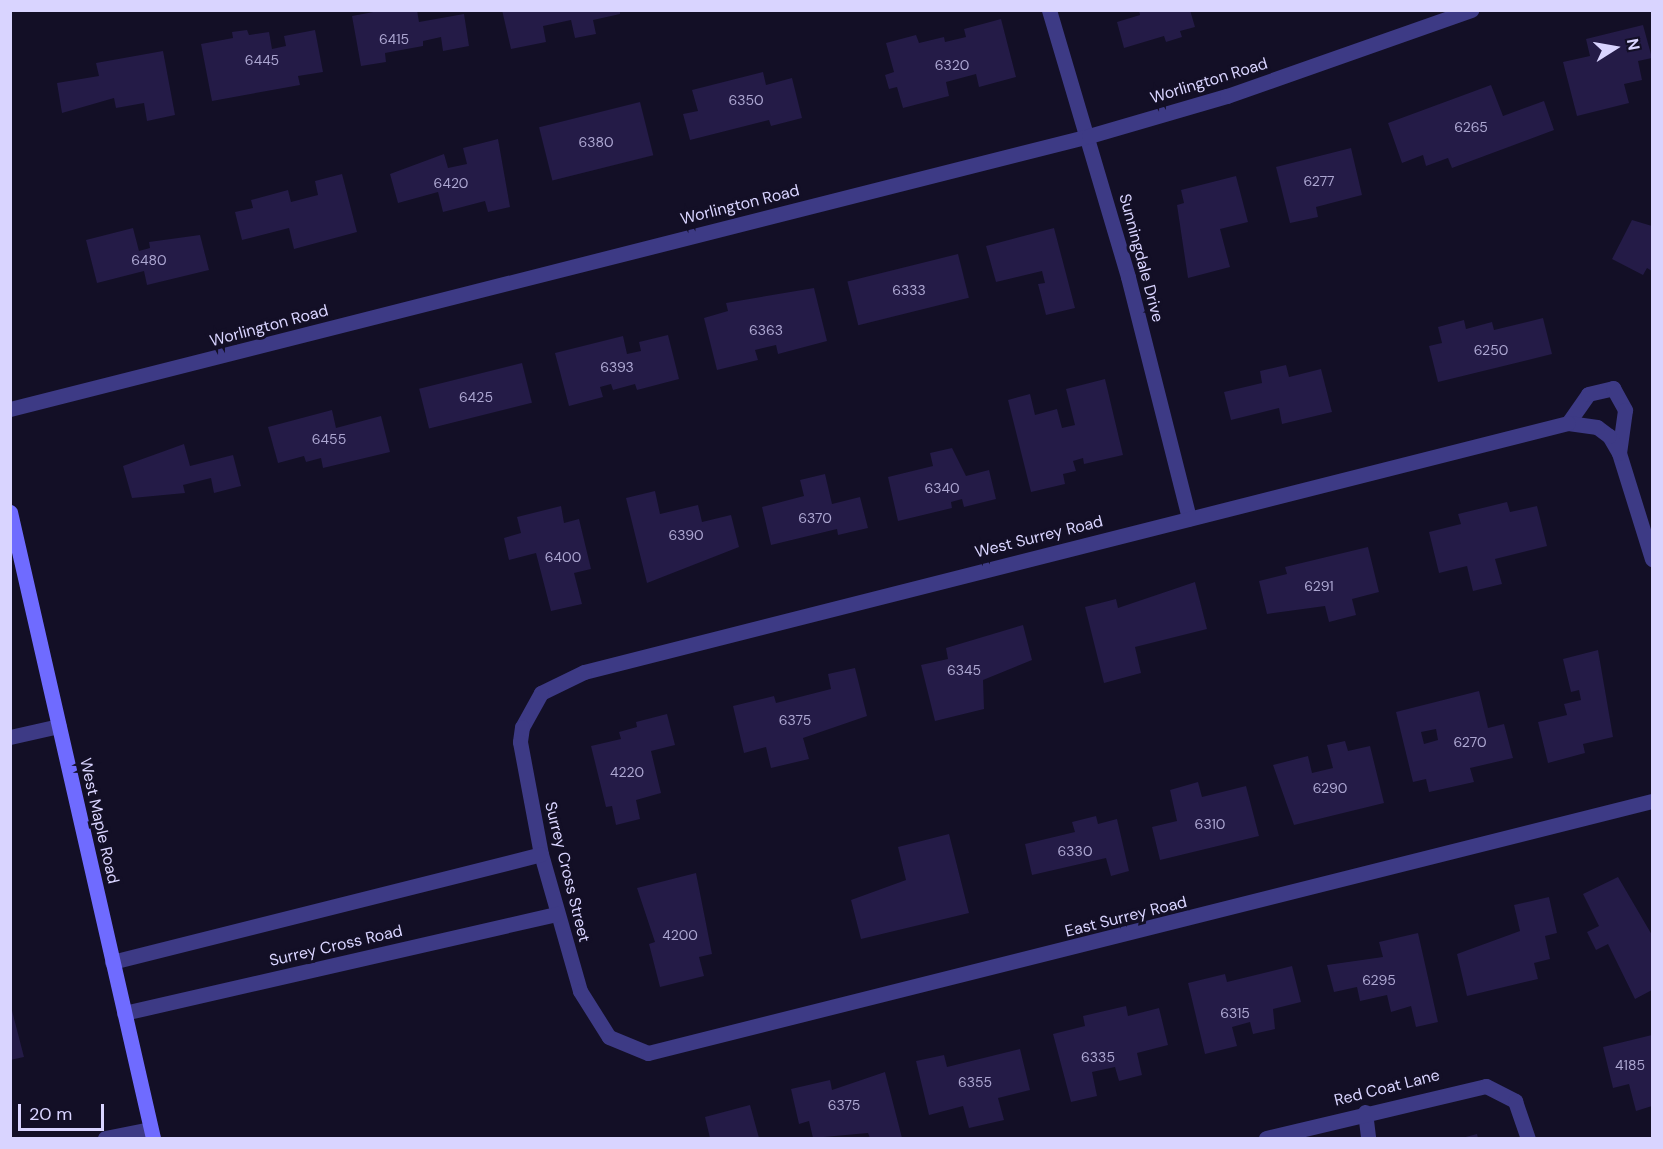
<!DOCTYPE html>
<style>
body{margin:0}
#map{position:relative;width:1663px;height:1149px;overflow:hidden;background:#130f26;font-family:"DM Sans",sans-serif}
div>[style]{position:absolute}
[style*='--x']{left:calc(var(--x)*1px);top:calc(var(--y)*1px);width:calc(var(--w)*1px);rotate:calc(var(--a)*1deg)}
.building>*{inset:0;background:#241b47;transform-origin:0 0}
.minor>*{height:15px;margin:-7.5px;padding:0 7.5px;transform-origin:7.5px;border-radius:7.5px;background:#3d3a85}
.secondary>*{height:15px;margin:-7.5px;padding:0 7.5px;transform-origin:7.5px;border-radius:7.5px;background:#6f6bff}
span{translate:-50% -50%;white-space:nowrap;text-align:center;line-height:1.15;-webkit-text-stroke:6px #130f26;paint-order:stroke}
.number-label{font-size:14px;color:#aca6d1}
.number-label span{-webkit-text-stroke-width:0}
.street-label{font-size:16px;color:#d9d4ff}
.frame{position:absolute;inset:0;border:12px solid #d9d4ff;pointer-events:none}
.north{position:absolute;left:1585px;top:18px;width:60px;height:60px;-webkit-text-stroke:4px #130f26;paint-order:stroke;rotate:79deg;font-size:16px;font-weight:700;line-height:24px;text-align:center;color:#d9d4ff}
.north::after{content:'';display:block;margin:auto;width:21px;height:27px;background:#d9d4ff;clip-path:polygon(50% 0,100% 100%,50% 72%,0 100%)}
.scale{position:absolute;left:18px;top:1104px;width:86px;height:27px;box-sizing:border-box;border:3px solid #d9d4ff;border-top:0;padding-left:8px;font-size:18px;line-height:21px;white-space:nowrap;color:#d9d4ff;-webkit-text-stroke:4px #130f26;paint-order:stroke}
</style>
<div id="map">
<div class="building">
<i style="clip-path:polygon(384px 10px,417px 10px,419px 22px,464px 14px,469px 46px,443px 51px,441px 37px,423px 41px,423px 46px,385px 53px,386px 62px,361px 66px,352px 16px)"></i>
<i style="clip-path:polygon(502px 10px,620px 10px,620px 14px,593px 20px,596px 34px,575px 38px,571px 20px,543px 26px,546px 42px,511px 49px)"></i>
<i style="clip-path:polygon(1139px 10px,1190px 10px,1195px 27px,1180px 31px,1182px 37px,1166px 42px,1164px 36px,1124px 48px,1117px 22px,1140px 15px)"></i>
<i style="clip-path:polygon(1001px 19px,1016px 77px,979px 87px,976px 74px,946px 82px,949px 96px,903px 108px,897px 87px,889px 89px,885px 75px,894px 72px,886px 43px,916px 35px,919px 43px,944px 37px,945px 42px,966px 37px,964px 29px)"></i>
<i style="clip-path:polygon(1643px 25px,1652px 58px,1638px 61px,1642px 80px,1624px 84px,1629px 103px,1577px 116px,1563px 62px,1590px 56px,1586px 39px)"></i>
<i style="clip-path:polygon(247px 30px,249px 35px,269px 32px,272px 49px,286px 46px,284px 36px,315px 30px,323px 72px,298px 76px,300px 85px,212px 101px,201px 44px,233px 38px,232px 32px)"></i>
<i style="clip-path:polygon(163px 51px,175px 115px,147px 121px,144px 103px,116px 108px,114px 98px,62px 113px,57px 83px,99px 76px,96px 63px)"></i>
<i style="clip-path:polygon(763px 72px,766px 85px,792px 78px,802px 118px,771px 126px,769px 120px,690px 140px,683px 114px,698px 111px,692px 90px)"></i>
<i style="clip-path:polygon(1491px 85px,1503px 116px,1544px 101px,1554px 130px,1452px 168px,1448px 158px,1426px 166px,1423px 155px,1402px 163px,1388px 123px)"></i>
<i style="left:640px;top:102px;width:55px;height:104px;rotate:76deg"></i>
<i style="clip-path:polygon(498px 139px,510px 207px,488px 212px,485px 201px,443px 212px,438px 192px,398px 203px,390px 174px,444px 154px,448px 168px,467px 164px,463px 148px)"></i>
<i style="clip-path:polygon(1351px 148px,1362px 195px,1316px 207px,1318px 217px,1290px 223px,1276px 167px)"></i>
<i style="clip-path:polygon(342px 174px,357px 232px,294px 249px,289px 228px,242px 240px,235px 212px,253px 208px,251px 200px,288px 190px,291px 202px,318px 195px,315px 181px)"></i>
<i style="clip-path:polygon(1236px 176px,1248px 222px,1220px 229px,1230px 267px,1188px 278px,1177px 205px,1184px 203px,1181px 190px)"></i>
<i style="clip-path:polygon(1632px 220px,1652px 226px,1652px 271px,1647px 268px,1643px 275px,1612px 259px)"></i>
<i style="clip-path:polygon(133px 228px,139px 251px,150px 248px,149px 242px,200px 235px,209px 270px,147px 285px,144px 271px,97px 283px,86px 240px)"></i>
<i style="clip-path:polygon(1054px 228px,1075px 308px,1046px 315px,1038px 284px,1045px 283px,1042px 271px,996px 282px,986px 246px)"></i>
<i style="left:958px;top:254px;width:45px;height:114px;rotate:76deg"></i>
<i style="clip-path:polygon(814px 288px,827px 341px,778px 354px,776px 345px,755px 350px,758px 360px,717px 370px,704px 318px,728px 311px,726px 303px)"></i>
<i style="clip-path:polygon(1543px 318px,1552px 354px,1438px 382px,1429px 346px,1442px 343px,1438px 327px,1464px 320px,1466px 329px,1492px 322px,1494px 330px)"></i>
<i style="clip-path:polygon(668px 335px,679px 379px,637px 390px,635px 384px,613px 390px,611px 384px,600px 387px,603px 397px,569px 406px,555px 353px,623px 336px,627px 354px,641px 351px,639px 342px)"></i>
<i style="left:522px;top:363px;width:41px;height:106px;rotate:76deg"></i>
<i style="clip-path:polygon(1286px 365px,1289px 377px,1321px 369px,1332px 412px,1282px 424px,1279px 408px,1231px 420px,1224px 392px,1262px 383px,1260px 371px)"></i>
<i style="clip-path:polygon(1105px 379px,1123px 455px,1084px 464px,1083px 458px,1073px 461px,1076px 471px,1063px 474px,1065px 484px,1031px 492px,1008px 400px,1030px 394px,1035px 415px,1057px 409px,1062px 428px,1075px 425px,1066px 389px)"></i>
<i style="clip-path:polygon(332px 410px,336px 428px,381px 416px,390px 452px,323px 468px,321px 458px,306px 462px,304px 456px,278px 463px,268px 427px)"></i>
<i style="clip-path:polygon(184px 444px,190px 466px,233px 455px,241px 486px,214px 493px,211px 478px,183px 485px,185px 493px,132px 498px,123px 466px)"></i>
<i style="clip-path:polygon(952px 448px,966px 476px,989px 470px,996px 499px,964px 507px,962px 499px,951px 502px,952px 508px,898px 521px,888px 477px,933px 466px,930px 453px)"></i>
<i style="clip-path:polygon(825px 474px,832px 504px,860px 497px,868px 528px,838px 535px,837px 529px,771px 545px,762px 507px,804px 496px,800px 480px)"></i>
<i style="clip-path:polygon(655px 491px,660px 514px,698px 505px,702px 522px,731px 515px,739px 547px,647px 583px,626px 498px)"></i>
<i style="clip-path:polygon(1507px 502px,1510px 512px,1537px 506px,1547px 546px,1495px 559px,1502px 584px,1473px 591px,1467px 566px,1439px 573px,1429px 532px,1461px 524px,1458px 514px)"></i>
<i style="clip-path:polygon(561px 506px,564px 523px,579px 519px,591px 569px,574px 573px,582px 604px,551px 611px,536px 553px,509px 560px,504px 538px,521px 533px,517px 517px)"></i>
<i style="clip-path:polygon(1368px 547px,1379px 592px,1352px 599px,1356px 615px,1329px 622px,1325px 606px,1267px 614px,1259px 581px,1287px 574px,1285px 567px)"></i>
<i style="clip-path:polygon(1195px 582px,1207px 629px,1135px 647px,1141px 673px,1104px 683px,1085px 607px,1116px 599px,1118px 608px)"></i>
<i style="clip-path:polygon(1023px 625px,1032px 660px,983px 680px,984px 709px,935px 721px,921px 665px,948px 659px,946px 648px)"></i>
<i style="clip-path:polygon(1598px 650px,1613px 737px,1583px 744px,1585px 753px,1548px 763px,1538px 722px,1567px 715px,1564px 704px,1581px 700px,1579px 690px,1571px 692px,1563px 659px)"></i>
<i style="clip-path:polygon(855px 668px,867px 716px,803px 738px,809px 759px,771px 768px,766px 747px,744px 753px,733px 706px,774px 696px,776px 703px,831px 689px,828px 674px)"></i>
<i style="clip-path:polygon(evenodd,1479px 691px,1488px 728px,1504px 724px,1513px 758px,1470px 768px,1474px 782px,1429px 792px,1426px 779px,1413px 782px,1396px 712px,1479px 691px,1436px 729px,1438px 740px,1424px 744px,1421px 732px,1436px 729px)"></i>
<i style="clip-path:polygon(667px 714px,675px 745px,651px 751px,661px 793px,636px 800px,640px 819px,616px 825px,612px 806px,606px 807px,591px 746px,621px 739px,619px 732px,637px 727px,636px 722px)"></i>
<i style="clip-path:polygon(1345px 741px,1348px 751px,1370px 746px,1384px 803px,1294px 825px,1273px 765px,1308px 756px,1312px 773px,1333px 768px,1327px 745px)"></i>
<i style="clip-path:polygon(1198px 782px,1202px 797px,1246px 786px,1259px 836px,1160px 860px,1152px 827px,1177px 821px,1170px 790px)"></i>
<i style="clip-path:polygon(1096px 816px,1098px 824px,1117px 819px,1129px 871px,1111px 876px,1106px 858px,1032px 875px,1025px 844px,1075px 832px,1072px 822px)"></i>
<i style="clip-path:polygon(949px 834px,969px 913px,861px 939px,851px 900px,906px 880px,898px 847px)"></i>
<i style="clip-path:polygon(696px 873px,712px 954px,699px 957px,704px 976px,660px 987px,649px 944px,655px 942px,637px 888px)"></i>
<i style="clip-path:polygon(1618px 877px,1652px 935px,1652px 990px,1635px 999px,1608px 944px,1596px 950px,1587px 932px,1599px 926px,1583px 894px)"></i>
<i style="clip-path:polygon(1549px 897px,1557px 933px,1545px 936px,1550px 959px,1534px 963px,1538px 979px,1467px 996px,1457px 954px,1520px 931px,1514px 905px)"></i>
<i style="clip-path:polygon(1418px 933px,1438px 1022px,1416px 1027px,1411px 1006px,1391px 1012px,1387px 995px,1360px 1001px,1357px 987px,1334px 992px,1327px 965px,1383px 957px,1379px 942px)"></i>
<i style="clip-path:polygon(1292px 966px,1301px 1002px,1273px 1009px,1275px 1029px,1253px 1034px,1250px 1022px,1232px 1027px,1237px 1046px,1205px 1054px,1188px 983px,1225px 974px,1227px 982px)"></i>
<i style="clip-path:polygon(10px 1003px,24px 1057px,10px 1060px)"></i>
<i style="clip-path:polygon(1126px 1006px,1128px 1016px,1159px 1008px,1168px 1045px,1137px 1053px,1142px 1075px,1119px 1081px,1115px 1067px,1092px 1072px,1097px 1096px,1071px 1102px,1053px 1034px,1085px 1026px,1083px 1016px)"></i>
<i style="clip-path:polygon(1652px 1035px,1652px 1106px,1636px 1111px,1629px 1084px,1613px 1088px,1603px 1047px)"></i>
<i style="clip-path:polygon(1020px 1049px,1030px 1090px,998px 1098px,1004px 1120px,969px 1128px,963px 1106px,929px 1115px,916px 1061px,944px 1055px,947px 1067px)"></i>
<i style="clip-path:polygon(885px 1072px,902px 1138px,870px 1138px,868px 1133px,813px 1138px,809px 1121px,799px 1124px,791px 1089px,830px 1080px,832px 1090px)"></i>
<i style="clip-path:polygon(750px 1105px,759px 1138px,710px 1138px,705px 1117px)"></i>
<i style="clip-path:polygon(1477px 1134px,1478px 1138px,1462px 1138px)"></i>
</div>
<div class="minor">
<i style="--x:1049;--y:10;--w:278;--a:73.5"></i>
<i style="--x:1128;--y:277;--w:249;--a:75.8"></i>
<i style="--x:10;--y:409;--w:1113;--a:-14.2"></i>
<i style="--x:1089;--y:136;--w:144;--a:-16.2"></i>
<i style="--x:1227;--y:96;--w:259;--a:-19.4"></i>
<i style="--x:1568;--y:423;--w:35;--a:-55"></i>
<i style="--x:1588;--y:394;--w:26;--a:-13"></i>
<i style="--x:1613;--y:388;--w:25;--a:61"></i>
<i style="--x:1625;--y:410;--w:43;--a:97.9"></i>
<i style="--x:1652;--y:559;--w:111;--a:-107.3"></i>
<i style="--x:1619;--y:453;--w:20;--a:-120"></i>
<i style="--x:1609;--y:436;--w:15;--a:-143"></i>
<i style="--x:1597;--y:427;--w:29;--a:-172"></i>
<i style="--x:1568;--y:423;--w:1015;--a:165.8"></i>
<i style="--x:584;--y:672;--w:48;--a:154"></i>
<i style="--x:541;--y:693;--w:39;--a:119"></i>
<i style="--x:522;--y:727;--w:15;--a:98"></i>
<i style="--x:520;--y:742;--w:114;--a:79.4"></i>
<i style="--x:541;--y:854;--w:142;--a:74.1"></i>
<i style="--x:580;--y:991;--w:54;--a:57.8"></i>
<i style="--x:609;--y:1037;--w:42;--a:22.3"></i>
<i style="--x:648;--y:1053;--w:1035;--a:-14.09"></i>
<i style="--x:10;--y:737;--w:50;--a:-12.7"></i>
<i style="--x:112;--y:962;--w:442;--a:-14.1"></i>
<i style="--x:124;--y:1013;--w:444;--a:-12.9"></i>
<i style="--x:1365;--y:1112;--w:26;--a:83"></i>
<i style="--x:105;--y:1138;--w:46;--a:-11.3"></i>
<i style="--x:1266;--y:1138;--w:226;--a:-13.3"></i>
<i style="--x:1486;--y:1086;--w:33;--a:27"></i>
<i style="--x:1515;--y:1101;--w:39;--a:71"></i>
</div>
<div class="secondary">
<i style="--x:10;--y:512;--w:642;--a:77.13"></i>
</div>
<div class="number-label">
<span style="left:394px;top:39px">6415</span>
<span style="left:262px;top:60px">6445</span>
<span style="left:952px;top:65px">6320</span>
<span style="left:746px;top:100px">6350</span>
<span style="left:1471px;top:127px">6265</span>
<span style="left:596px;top:142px">6380</span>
<span style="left:1319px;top:181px">6277</span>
<span style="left:451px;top:183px">6420</span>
<span style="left:149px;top:260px">6480</span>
<span style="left:909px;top:290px">6333</span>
<span style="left:766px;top:330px">6363</span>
<span style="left:1491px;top:350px">6250</span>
<span style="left:617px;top:367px">6393</span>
<span style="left:476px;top:397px">6425</span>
<span style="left:329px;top:439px">6455</span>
<span style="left:942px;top:488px">6340</span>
<span style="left:815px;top:518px">6370</span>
<span style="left:686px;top:535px">6390</span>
<span style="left:563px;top:557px">6400</span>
<span style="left:1319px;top:586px">6291</span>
<span style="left:964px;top:670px">6345</span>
<span style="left:795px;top:720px">6375</span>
<span style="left:1470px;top:742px">6270</span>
<span style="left:627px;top:772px">4220</span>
<span style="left:1330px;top:788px">6290</span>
<span style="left:1210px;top:824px">6310</span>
<span style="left:1075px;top:851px">6330</span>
<span style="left:680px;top:935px">4200</span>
<span style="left:1379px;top:980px">6295</span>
<span style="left:1235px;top:1013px">6315</span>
<span style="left:1098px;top:1057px">6335</span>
<span style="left:1630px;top:1065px">4185</span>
<span style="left:975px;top:1082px">6355</span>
<span style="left:844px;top:1105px">6375</span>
</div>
<div class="street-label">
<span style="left:1209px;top:81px;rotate:-17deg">Worlington Road</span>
<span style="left:740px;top:205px;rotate:-14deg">Worlington Road</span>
<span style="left:1141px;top:258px;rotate:75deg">Sunningdale Drive</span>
<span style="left:269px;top:326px;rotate:-15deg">Worlington Road</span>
<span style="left:1039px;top:537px;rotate:-14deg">West Surrey Road</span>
<span style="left:99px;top:821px;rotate:77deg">West Maple Road</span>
<span style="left:567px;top:872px;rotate:76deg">Surrey Cross Street</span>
<span style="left:1126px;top:917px;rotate:-14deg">East Surrey Road</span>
<span style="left:336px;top:946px;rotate:-13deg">Surrey Cross Road</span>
<span style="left:1387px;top:1088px;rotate:-14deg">Red Coat Lane</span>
</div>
<div class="frame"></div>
<div class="north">N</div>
<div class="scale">20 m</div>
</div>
